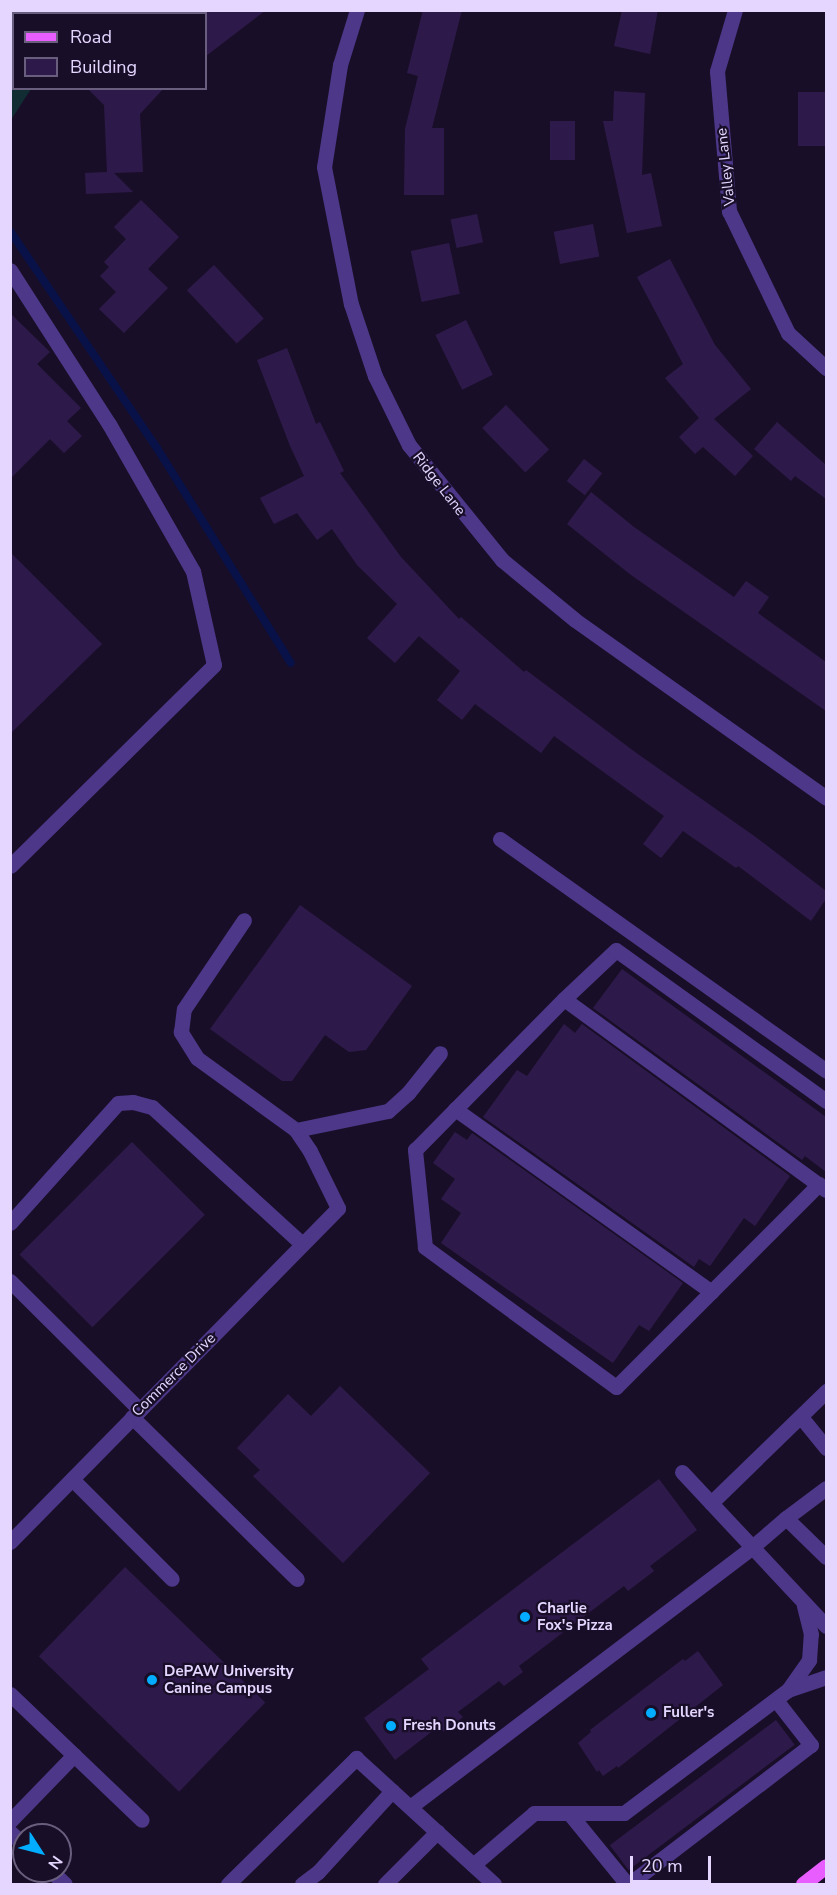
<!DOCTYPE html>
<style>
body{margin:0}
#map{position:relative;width:837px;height:1895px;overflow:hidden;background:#190e28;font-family:"Nunito Sans",sans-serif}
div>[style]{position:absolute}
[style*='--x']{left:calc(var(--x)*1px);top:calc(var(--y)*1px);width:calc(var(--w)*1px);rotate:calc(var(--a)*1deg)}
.green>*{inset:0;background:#112c32}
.stream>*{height:8px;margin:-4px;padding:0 4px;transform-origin:4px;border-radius:4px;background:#081148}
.building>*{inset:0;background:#2e1a4a;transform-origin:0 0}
.minor>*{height:15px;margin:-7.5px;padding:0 7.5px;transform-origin:7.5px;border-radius:7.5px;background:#4d3789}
.major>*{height:15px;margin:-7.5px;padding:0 7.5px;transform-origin:7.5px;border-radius:7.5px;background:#e75dff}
.dots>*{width:16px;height:16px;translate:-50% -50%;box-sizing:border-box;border:3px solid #190e28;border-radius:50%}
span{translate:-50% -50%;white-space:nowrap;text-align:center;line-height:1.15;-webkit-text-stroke:4.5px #190e28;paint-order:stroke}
.street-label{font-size:15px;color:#e4d6ff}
.poi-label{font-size:15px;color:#e4d6ff;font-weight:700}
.left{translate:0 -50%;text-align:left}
.frame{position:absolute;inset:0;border:12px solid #e4d6ff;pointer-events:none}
.legend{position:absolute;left:12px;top:12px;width:195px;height:78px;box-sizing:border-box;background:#190e28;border:2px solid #6a5e7e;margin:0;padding:8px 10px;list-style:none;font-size:18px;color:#e4d6ff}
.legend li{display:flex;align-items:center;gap:12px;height:30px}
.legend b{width:30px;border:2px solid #6a5e7e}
.north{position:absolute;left:12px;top:1823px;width:60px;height:60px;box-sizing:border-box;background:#190e28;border:2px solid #6a5e7e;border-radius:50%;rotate:126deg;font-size:16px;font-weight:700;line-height:24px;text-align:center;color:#e4d6ff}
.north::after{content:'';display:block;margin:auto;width:21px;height:27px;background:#02acff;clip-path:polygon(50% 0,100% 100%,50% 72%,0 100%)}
.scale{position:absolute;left:630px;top:1856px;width:81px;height:27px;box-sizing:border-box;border:3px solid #e4d6ff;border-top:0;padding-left:8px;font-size:18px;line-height:21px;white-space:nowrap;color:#e4d6ff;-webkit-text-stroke:4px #190e28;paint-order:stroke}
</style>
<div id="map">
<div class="green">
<i style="clip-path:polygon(11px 10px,82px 11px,80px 14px,14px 14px,14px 88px,31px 89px,11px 120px)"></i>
</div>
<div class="stream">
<i style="--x:10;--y:231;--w:262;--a:55.9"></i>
<i style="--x:157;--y:448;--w:253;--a:58.1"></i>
</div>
<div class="building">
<i style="clip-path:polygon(206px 10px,266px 10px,206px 56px)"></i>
<i style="clip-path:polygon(423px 10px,462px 10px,432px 128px,444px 128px,444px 195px,404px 195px,405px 129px,418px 76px,407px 73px)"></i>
<i style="clip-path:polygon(622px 10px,658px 10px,650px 54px,614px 46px)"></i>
<i style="clip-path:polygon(87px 88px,164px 88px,140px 114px,143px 172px,114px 173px,133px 192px,86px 194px,85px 173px,107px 172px,104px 105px)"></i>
<i style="clip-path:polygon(614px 91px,645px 93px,642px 175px,651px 173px,662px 226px,627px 233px,603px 121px,613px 121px)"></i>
<i style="left:826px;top:92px;width:54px;height:28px;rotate:90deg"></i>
<i style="left:550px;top:121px;width:25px;height:39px"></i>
<i style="clip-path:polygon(141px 200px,179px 237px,148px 269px,168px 288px,124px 333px,99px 309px,116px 292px,100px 276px,109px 267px,104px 262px,126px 239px,114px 227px)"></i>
<i style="left:477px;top:214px;width:29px;height:27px;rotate:78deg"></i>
<i style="left:593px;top:224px;width:33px;height:40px;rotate:79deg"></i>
<i style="left:449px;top:243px;width:52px;height:39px;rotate:78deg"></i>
<i style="clip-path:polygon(670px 259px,715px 345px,751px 389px,714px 419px,753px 456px,735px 476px,703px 447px,695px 454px,679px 437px,699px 418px,665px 378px,683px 364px,637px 277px)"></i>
<i style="left:214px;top:265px;width:73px;height:37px;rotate:47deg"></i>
<i style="clip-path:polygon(10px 313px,50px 352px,37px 364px,81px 408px,67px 421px,82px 436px,64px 453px,50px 439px,10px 479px)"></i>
<i style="left:466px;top:320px;width:61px;height:34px;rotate:64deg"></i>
<i style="clip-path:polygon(287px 348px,316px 424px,320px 422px,344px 471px,340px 473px,401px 557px,459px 619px,461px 617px,524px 672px,526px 670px,635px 752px,757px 838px,826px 891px,826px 899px,811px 921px,738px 866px,736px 868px,683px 831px,661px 858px,643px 844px,664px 816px,554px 736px,541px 753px,475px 704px,462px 720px,437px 700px,460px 671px,419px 636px,395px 663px,367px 638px,397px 604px,357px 565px,332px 529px,317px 540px,297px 513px,274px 524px,260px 498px,304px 476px,290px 446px,257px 360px)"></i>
<i style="left:506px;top:405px;width:62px;height:33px;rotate:46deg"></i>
<i style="clip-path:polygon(777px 422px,826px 465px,826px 499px,795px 476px,791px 481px,754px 449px)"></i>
<i style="left:584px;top:459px;width:23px;height:28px;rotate:38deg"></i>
<i style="clip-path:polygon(591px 492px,634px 527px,734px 597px,746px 581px,769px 597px,758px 613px,826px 662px,826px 711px,631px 575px,567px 524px)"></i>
<i style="clip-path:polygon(10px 552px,102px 644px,10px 734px)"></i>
<i style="clip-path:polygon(300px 905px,412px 986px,366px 1050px,349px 1052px,325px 1035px,292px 1081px,282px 1081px,210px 1029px)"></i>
<i style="clip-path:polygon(622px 969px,826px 1117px,826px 1172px,805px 1156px,802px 1160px,593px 1008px)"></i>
<i style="clip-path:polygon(564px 1024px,575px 1033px,582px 1024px,790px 1176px,755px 1226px,744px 1218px,710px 1266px,699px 1259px,694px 1267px,483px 1117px,517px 1070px,527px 1076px)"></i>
<i style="clip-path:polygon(455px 1132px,467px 1140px,472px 1133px,683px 1283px,649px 1331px,639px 1325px,613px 1363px,441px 1243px,461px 1213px,441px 1199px,455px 1179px,433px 1163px)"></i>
<i style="left:132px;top:1142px;width:103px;height:159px;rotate:45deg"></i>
<i style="clip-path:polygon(340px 1386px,430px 1473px,343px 1563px,253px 1476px,260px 1470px,237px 1448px,288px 1394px,311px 1416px)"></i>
<i style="clip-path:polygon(659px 1479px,697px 1530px,650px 1566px,654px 1571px,628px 1591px,624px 1586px,519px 1666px,523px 1672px,504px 1686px,499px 1681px,458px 1712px,463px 1717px,444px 1732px,439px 1726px,395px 1760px,364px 1718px,429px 1669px,421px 1659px)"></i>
<i style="left:125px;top:1567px;width:195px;height:124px;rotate:44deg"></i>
<i style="clip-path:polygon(698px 1651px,723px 1685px,618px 1768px,617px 1766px,603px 1776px,599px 1770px,597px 1772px,578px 1743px,591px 1732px,590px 1730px,683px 1659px,685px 1661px)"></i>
<i style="left:776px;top:1720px;width:31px;height:208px;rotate:53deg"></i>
</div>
<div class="minor">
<i style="--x:357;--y:10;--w:58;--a:107.2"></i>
<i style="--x:340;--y:65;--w:103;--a:98.9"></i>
<i style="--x:324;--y:167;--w:140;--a:78.9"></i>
<i style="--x:351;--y:304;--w:76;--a:71.6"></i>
<i style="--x:375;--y:376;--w:77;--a:63.8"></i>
<i style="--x:409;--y:445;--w:148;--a:51"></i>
<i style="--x:502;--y:560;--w:94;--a:39.4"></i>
<i style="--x:575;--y:620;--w:308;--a:35.3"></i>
<i style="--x:735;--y:10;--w:64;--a:106.4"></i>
<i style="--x:717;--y:71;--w:141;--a:85.1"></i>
<i style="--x:729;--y:211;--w:136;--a:64.2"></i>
<i style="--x:788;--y:333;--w:52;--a:42.6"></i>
<i style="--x:10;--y:270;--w:183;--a:57.3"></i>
<i style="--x:109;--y:424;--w:169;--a:60.3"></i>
<i style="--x:193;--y:571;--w:96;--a:77.4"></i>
<i style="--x:214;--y:665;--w:286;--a:135.4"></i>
<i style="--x:500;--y:839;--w:400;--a:35.4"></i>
<i style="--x:564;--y:999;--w:71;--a:-43.3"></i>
<i style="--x:616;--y:950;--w:259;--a:35.7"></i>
<i style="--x:455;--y:1109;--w:315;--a:35.5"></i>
<i style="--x:296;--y:1130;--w:94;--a:-11.7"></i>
<i style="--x:388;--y:1111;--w:27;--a:-42"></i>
<i style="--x:408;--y:1093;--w:51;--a:-51.3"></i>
<i style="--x:819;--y:1184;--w:287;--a:135"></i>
<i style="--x:616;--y:1387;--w:237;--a:-143.8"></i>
<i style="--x:425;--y:1247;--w:98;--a:-95.9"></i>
<i style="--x:415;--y:1150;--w:212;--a:-45.4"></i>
<i style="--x:564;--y:999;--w:324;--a:36.1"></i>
<i style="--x:10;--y:1223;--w:161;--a:-48"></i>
<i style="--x:118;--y:1103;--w:15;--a:-4"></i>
<i style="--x:133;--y:1102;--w:20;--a:15"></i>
<i style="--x:152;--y:1107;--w:203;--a:42.4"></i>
<i style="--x:10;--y:1281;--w:183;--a:44.8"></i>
<i style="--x:132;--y:1417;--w:231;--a:44.5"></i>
<i style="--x:801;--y:1417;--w:40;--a:51"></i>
<i style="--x:682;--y:1472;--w:211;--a:46.9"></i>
<i style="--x:72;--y:1479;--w:141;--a:45"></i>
<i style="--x:711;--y:1503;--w:161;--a:-44.2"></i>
<i style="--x:786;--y:1518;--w:50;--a:-36.9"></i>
<i style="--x:10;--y:1542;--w:468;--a:-45.5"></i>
<i style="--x:338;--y:1208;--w:64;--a:-116.2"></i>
<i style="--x:310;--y:1151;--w:25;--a:-124"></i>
<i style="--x:296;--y:1130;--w:122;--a:-144"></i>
<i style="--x:197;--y:1058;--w:31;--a:-122"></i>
<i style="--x:181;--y:1032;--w:23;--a:-83"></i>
<i style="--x:184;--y:1009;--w:107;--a:-56"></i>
<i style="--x:788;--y:1690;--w:37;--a:-55"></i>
<i style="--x:809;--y:1660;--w:26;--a:-86"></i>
<i style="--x:811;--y:1634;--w:30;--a:-104"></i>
<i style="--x:10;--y:1694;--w:182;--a:43.7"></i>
<i style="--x:410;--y:1807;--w:428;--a:-37.2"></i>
<i style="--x:751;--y:1548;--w:46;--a:-40.6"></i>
<i style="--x:786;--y:1518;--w:56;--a:44.3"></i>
<i style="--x:569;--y:1813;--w:92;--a:50.8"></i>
<i style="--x:10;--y:1821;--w:92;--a:-45.9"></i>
<i style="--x:10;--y:1832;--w:19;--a:43"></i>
<i style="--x:473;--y:1865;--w:80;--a:-40.4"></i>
<i style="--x:534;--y:1813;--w:90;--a:0"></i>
<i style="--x:624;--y:1813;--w:205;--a:-36.9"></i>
<i style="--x:788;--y:1690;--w:40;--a:-18.9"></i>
<i style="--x:51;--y:1871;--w:19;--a:43"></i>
<i style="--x:228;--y:1884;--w:180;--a:-44.5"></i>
<i style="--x:356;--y:1758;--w:187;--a:42.4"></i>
<i style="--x:302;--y:1884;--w:20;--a:-37"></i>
<i style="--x:318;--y:1872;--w:110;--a:-47.6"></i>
<i style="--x:385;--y:1884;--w:74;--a:-45"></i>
<i style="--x:629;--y:1884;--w:229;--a:-37.4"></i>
<i style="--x:811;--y:1745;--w:57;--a:-127.9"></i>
</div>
<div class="major">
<i style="--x:803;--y:1884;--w:29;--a:-38"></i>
</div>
<div class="dots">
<i style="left:525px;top:1617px;background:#02acff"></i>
<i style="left:152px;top:1680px;background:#02acff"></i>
<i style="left:651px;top:1713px;background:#02acff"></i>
<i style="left:391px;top:1726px;background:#02acff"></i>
</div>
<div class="street-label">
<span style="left:726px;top:167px;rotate:-96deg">Valley Lane</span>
<span style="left:439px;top:484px;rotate:52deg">Ridge Lane</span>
<span style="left:174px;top:1375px;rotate:-45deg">Commerce Drive</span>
</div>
<div class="poi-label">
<span class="left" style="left:537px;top:1617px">Charlie<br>Fox's Pizza</span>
<span class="left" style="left:164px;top:1680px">DePAW University<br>Canine Campus</span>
<span class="left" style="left:663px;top:1713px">Fuller's</span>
<span class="left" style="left:403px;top:1726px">Fresh Donuts</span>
</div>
<div class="frame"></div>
<ul class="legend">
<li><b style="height:8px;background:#e75dff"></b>Road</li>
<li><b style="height:16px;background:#2e1a4a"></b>Building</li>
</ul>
<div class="north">N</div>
<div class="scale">20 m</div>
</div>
